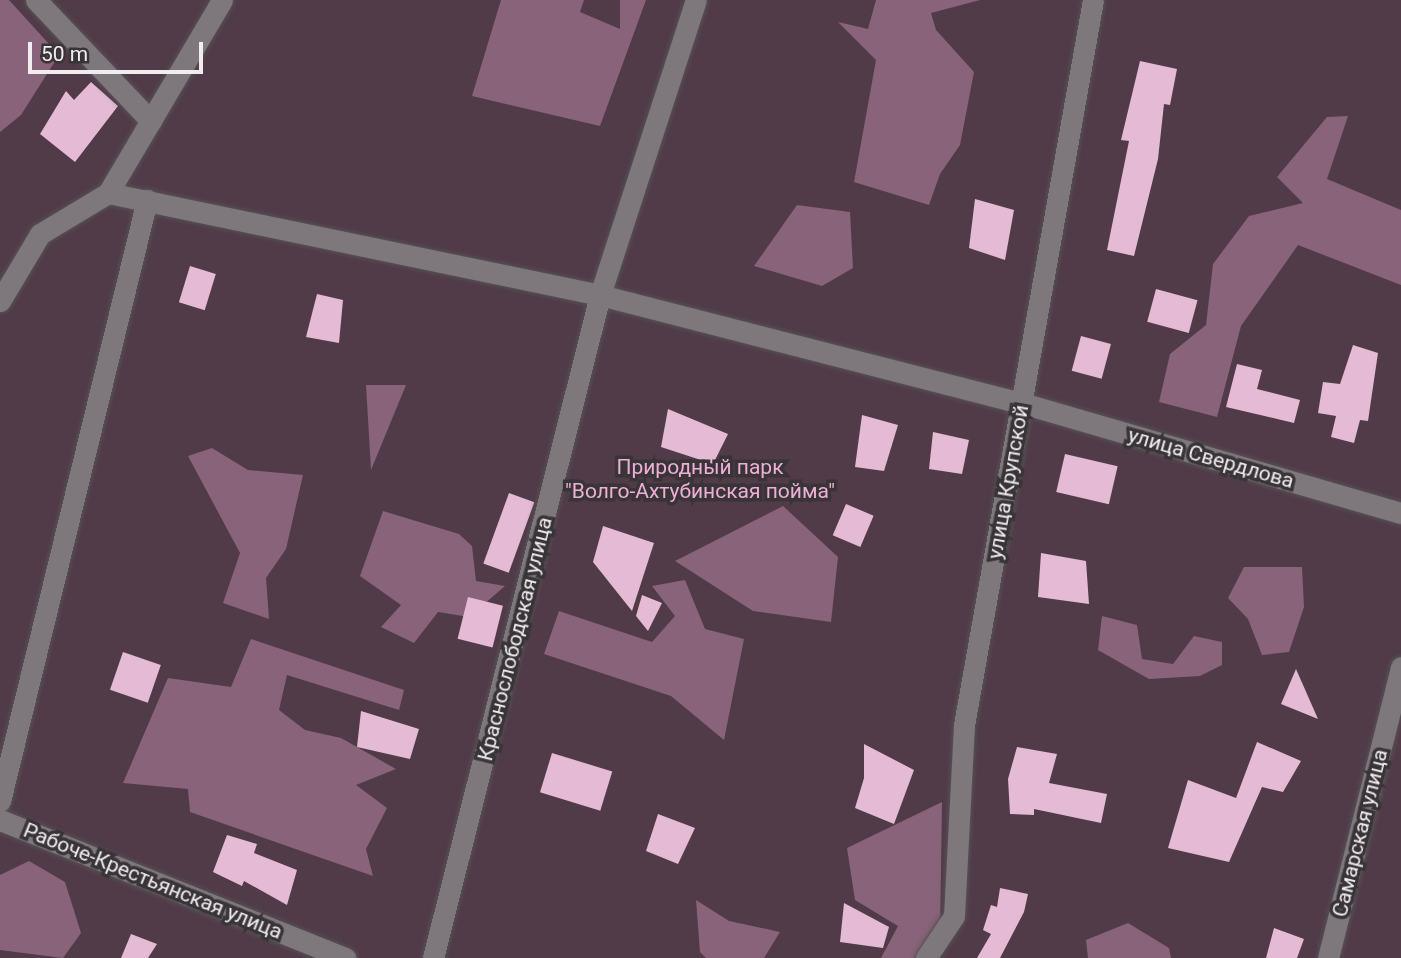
<!DOCTYPE html>
<meta charset="utf-8">
<style>
body{margin:0}
#map{position:relative;width:1401px;height:958px;overflow:hidden;background:#393437;font-family:Roboto,sans-serif}
div>[style]{position:absolute}
[style*='--x']{left:calc(var(--x)*1px);top:calc(var(--y)*1px);width:calc(var(--w)*1px);rotate:calc(var(--a)*1deg)}
.green>*{inset:0;background:#513b49;transform-origin:0 0}
.forest>*{inset:0;background:#88637a}
.building>*{inset:0;background:#e4bad4;transform-origin:0 0}
.roads{filter:drop-shadow(0 0 2px #565154) drop-shadow(0 0 2px #565154)}
.minor>*{height:21px;margin:-10.5px;padding:0 10.5px;transform-origin:10.5px;border-radius:10.5px;background:#7e777b}
span{translate:-50% -50%;white-space:nowrap;text-align:center;line-height:1.15;-webkit-text-stroke:7px #393437;paint-order:stroke}
.street-label{font-size:21px;color:#f0ecef}
.park-label{font-size:21px;color:#eeafd7}
.scale{position:absolute;left:28px;top:42px;width:175px;height:32px;box-sizing:border-box;border:4px solid #f0ecef;border-top:0;padding-left:9px;font-size:21px;line-height:24px;white-space:nowrap;color:#f0ecef;-webkit-text-stroke:5px #393437;paint-order:stroke}
</style>
<div id="map">
<div class="green">
<i style="left:0;top:0;width:1401px;height:958px"></i>
</div>
<div class="forest">
<i style="clip-path:polygon(0 0,9px 0,59px 55px,21px 115px,0 132px)"></i>
<i style="clip-path:polygon(501px 0,584px 0,580px 12px,620px 29px,620px 0,646px 0,600px 126px,472px 96px)"></i>
<i style="clip-path:polygon(876px 0,980px 0,931px 13px,936px 30px,974px 72px,960px 145px,940px 174px,929px 205px,854px 182px,876px 60px,838px 22px,868px 29px)"></i>
<i style="clip-path:polygon(1348px 116px,1327px 179px,1401px 210px,1401px 285px,1298px 245px,1241px 326px,1217px 417px,1159px 402px,1170px 354px,1206px 325px,1213px 264px,1249px 216px,1303px 203px,1277px 177px,1327px 117px)"></i>
<i style="clip-path:polygon(797px 205px,850px 212px,853px 268px,822px 286px,754px 266px)"></i>
<i style="clip-path:polygon(366px 385px,406px 385px,371px 470px)"></i>
<i style="clip-path:polygon(212px 448px,248px 470px,303px 475px,286px 549px,266px 578px,269px 619px,223px 603px,240px 553px,188px 456px)"></i>
<i style="clip-path:polygon(783px 506px,838px 557px,831px 622px,753px 611px,675px 561px)"></i>
<i style="clip-path:polygon(383px 511px,459px 534px,472px 546px,476px 581px,505px 586px,469px 617px,438px 612px,414px 643px,381px 627px,401px 605px,360px 576px)"></i>
<i style="clip-path:polygon(1244px 567px,1302px 567px,1304px 607px,1289px 652px,1262px 655px,1248px 619px,1228px 598px)"></i>
<i style="clip-path:polygon(685px 580px,705px 629px,744px 639px,724px 740px,671px 696px,544px 654px,559px 611px,652px 642px,675px 616px,652px 586px)"></i>
<i style="clip-path:polygon(1102px 616px,1137px 625px,1142px 659px,1173px 664px,1194px 636px,1222px 642px,1222px 665px,1200px 676px,1149px 679px,1098px 650px)"></i>
<i style="clip-path:polygon(251px 639px,404px 690px,399px 710px,287px 675px,279px 710px,305px 730px,341px 738px,396px 769px,356px 785px,387px 808px,366px 849px,373px 876px,190px 812px,188px 789px,123px 783px,168px 678px,231px 687px)"></i>
<i style="clip-path:polygon(942px 802px,940px 938px,922px 958px,881px 958px,898px 926px,855px 900px,847px 848px)"></i>
<i style="clip-path:polygon(29px 861px,65px 882px,81px 933px,63px 958px,0 950px,0 875px)"></i>
<i style="clip-path:polygon(696px 900px,729px 921px,780px 932px,764px 958px,706px 958px,700px 952px)"></i>
<i style="clip-path:polygon(1128px 923px,1169px 948px,1171px 958px,1088px 958px,1086px 940px)"></i>
</div>
<div class="building">
<i style="clip-path:polygon(1140px 61px,1177px 69px,1170px 105px,1164px 104px,1158px 159px,1134px 256px,1107px 250px,1129px 141px,1121px 140px)"></i>
<i style="clip-path:polygon(91px 82px,118px 106px,75px 162px,40px 134px,66px 91px,74px 100px)"></i>
<i style="clip-path:polygon(975px 199px,1014px 210px,1005px 260px,969px 248px)"></i>
<i style="left:190px;top:266px;width:27px;height:38px;rotate:17deg"></i>
<i style="left:1156px;top:289px;width:43px;height:34px;rotate:15deg"></i>
<i style="clip-path:polygon(317px 294px,343px 300px,339px 343px,306px 337px)"></i>
<i style="left:1081px;top:336px;width:31px;height:36px;rotate:15deg"></i>
<i style="clip-path:polygon(1353px 345px,1378px 353px,1368px 421px,1360px 420px,1354px 443px,1331px 437px,1336px 416px,1318px 413px,1323px 382px,1340px 384px)"></i>
<i style="clip-path:polygon(1237px 364px,1262px 370px,1257px 389px,1300px 400px,1294px 423px,1226px 407px)"></i>
<i style="clip-path:polygon(668px 409px,728px 434px,713px 464px,661px 447px)"></i>
<i style="clip-path:polygon(862px 415px,898px 425px,884px 471px,855px 467px)"></i>
<i style="clip-path:polygon(933px 432px,969px 440px,962px 474px,929px 469px)"></i>
<i style="left:1065px;top:454px;width:54px;height:39px;rotate:13deg"></i>
<i style="left:509px;top:493px;width:27px;height:75px;rotate:20deg"></i>
<i style="left:846px;top:504px;width:30px;height:34px;rotate:23deg"></i>
<i style="clip-path:polygon(603px 526px,654px 543px,632px 611px,593px 562px)"></i>
<i style="clip-path:polygon(1041px 553px,1086px 561px,1089px 604px,1038px 597px)"></i>
<i style="clip-path:polygon(642px 595px,662px 603px,648px 631px,636px 616px)"></i>
<i style="left:468px;top:597px;width:36px;height:43px;rotate:14deg"></i>
<i style="left:123px;top:652px;width:40px;height:40px;rotate:19deg"></i>
<i style="clip-path:polygon(1296px 669px,1318px 719px,1281px 704px)"></i>
<i style="clip-path:polygon(361px 711px,419px 729px,410px 759px,357px 747px)"></i>
<i style="clip-path:polygon(1257px 742px,1301px 761px,1283px 792px,1262px 787px,1229px 862px,1168px 848px,1188px 780px,1236px 798px)"></i>
<i style="clip-path:polygon(864px 744px,914px 770px,894px 824px,855px 808px,864px 778px)"></i>
<i style="clip-path:polygon(1017px 747px,1057px 754px,1049px 783px,1107px 794px,1101px 823px,1034px 809px,1034px 815px,1010px 814px,1008px 779px)"></i>
<i style="left:552px;top:753px;width:63px;height:41px;rotate:17deg"></i>
<i style="clip-path:polygon(658px 814px,695px 828px,678px 864px,646px 851px)"></i>
<i style="clip-path:polygon(227px 835px,257px 844px,254px 853px,297px 870px,287px 905px,244px 881px,242px 886px,213px 872px)"></i>
<i style="clip-path:polygon(1000px 888px,1028px 894px,1024px 912px,1000px 958px,977px 958px,991px 934px,983px 930px,991px 905px,997px 907px)"></i>
<i style="clip-path:polygon(844px 903px,889px 927px,883px 948px,840px 942px)"></i>
<i style="clip-path:polygon(1274px 928px,1304px 939px,1297px 958px,1266px 958px)"></i>
<i style="clip-path:polygon(131px 934px,157px 944px,148px 958px,121px 958px)"></i>
</div>
<div class="roads">
<div class="minor">
<i style="--x:36;--y:0;--w:167;--a:46.5"></i>
<i style="--x:108;--y:193;--w:224;--a:-59.4"></i>
<i style="--x:0;--y:301;--w:78;--a:-59.2"></i>
<i style="--x:40;--y:234;--w:79;--a:-31.1"></i>
<i style="--x:108;--y:193;--w:502;--a:11.71"></i>
<i style="--x:600;--y:295;--w:436;--a:14.4"></i>
<i style="--x:1022;--y:403;--w:395;--a:16.2"></i>
<i style="--x:0;--y:801;--w:619;--a:-76.26"></i>
<i style="--x:0;--y:820;--w:372;--a:21.8"></i>
<i style="--x:433;--y:958;--w:684;--a:-75.86"></i>
<i style="--x:600;--y:295;--w:310;--a:-72"></i>
<i style="--x:926;--y:958;--w:50;--a:-56.3"></i>
<i style="--x:954;--y:916;--w:191;--a:-87"></i>
<i style="--x:964;--y:725;--w:736;--a:-79.91"></i>
<i style="--x:1328;--y:958;--w:300;--a:-75.9"></i>
</div>
</div>
<div class="street-label">
<span style="left:1211px;top:458px;rotate:16deg">улица Свердлова</span>
<span style="left:1008px;top:482px;rotate:-80deg">улица Крупской</span>
<span style="left:515px;top:639px;rotate:-76deg">Краснослободская улица</span>
<span style="left:1360px;top:833px;rotate:-76deg">Самарская улица</span>
<span style="left:153px;top:881px;rotate:22deg">Рабоче-Крестьянская улица</span>
</div>
<div class="park-label">
<span style="left:700px;top:479px">Природный парк<br>"Волго-Ахтубинская пойма"</span>
</div>
<div class="scale">50 m</div>
</div>
